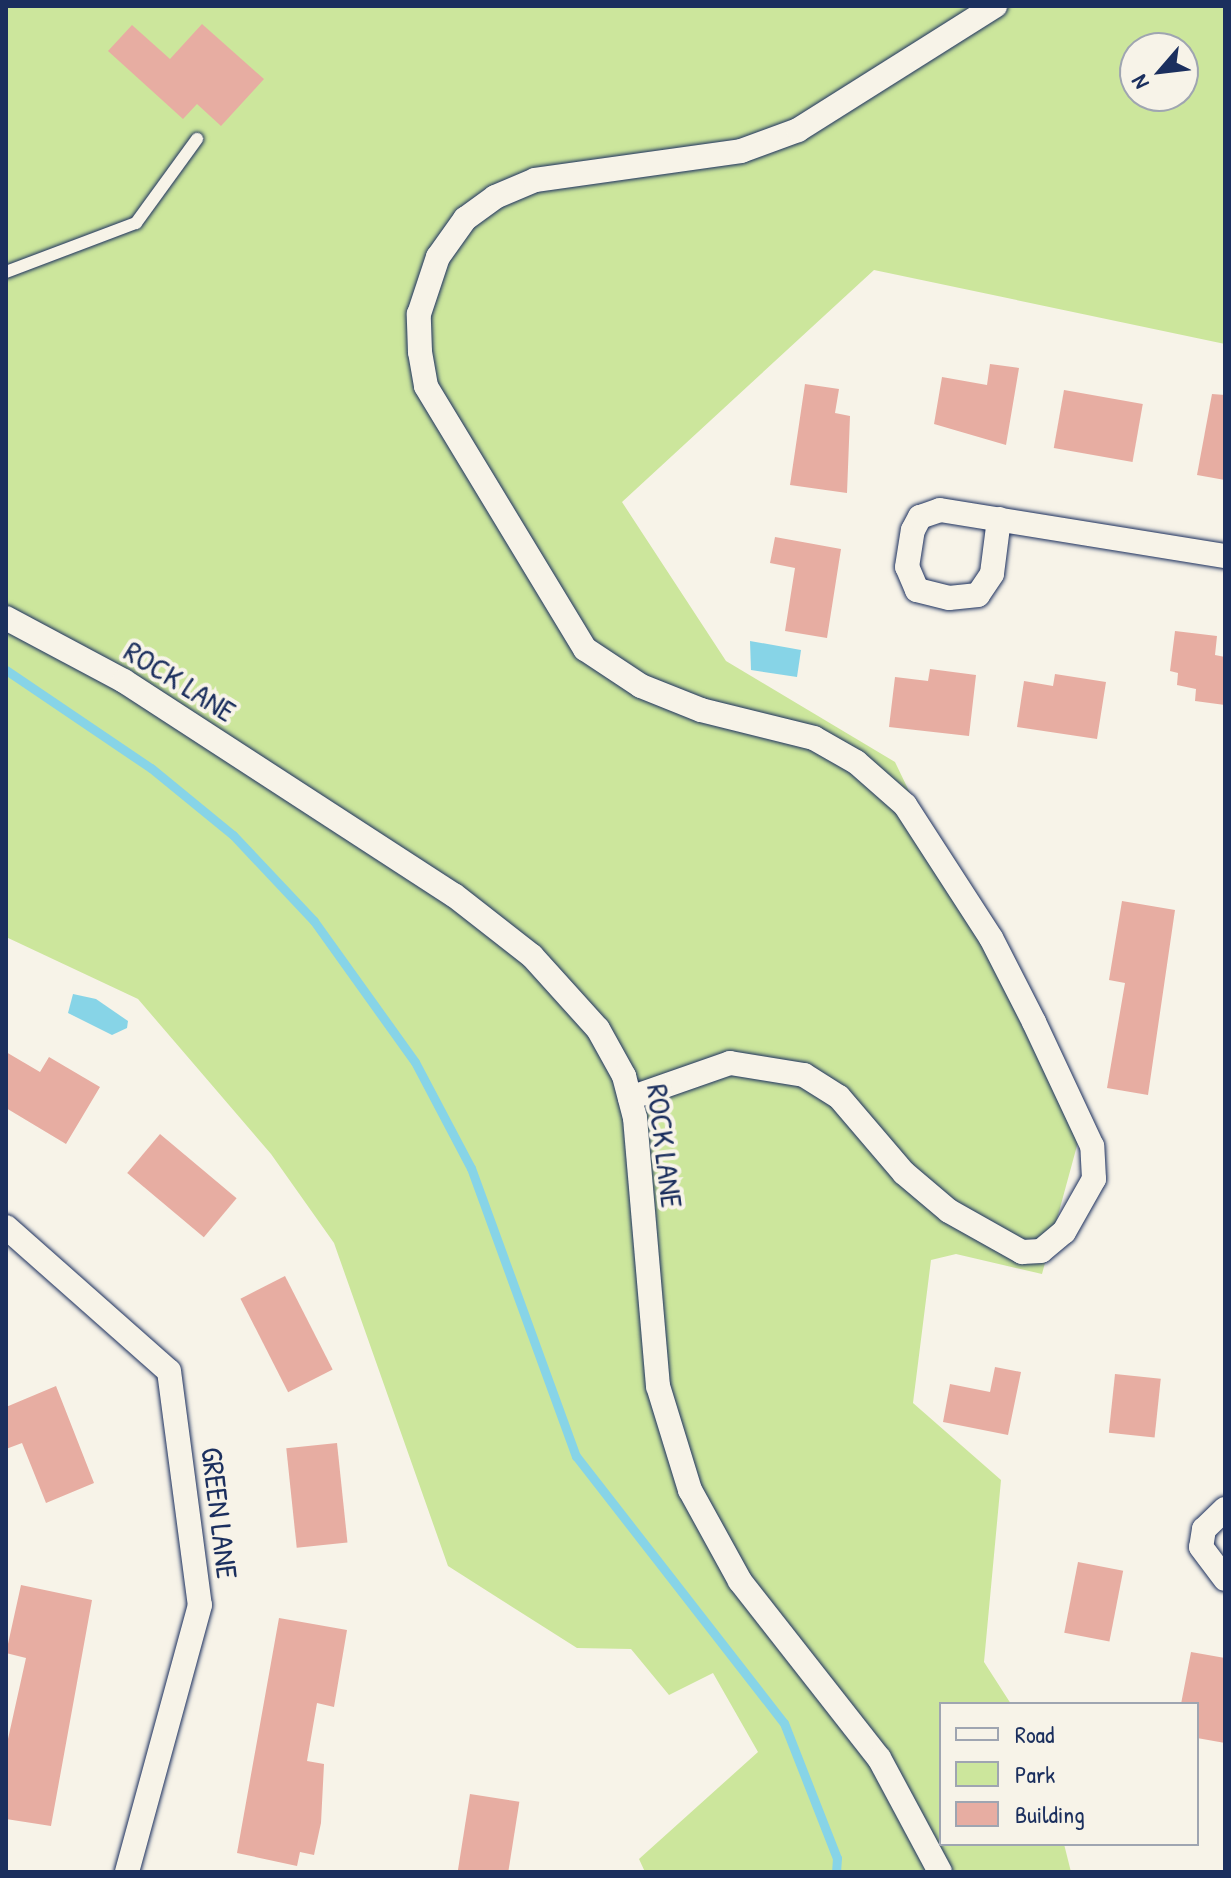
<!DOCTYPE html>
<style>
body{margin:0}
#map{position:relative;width:1231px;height:1878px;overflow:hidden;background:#f7f3e8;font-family:"Patrick Hand",sans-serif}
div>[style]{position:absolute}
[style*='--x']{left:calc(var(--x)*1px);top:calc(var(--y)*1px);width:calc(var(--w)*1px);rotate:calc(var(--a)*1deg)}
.green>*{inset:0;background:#cce69c}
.water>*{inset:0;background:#87d4e7}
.stream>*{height:9px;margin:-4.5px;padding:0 4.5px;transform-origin:4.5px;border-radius:4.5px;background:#87d4e7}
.building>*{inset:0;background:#e7ada2;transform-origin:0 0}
.roads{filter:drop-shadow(0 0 2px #1b2f5e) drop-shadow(0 0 2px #1b2f5e)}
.lane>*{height:12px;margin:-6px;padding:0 6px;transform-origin:6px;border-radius:6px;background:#f7f3e8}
.street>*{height:24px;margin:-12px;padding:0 12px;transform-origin:12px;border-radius:12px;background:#f7f3e8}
span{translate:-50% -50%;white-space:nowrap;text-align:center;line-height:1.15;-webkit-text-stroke:8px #f7f3e8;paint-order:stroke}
.street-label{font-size:30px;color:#1b2f5e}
.frame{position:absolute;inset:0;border:8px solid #1b2f5e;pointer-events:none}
.legend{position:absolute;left:939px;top:1702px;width:260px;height:144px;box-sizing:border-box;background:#f7f3e8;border:2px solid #9fa5b1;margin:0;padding:10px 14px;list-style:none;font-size:24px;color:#1b2f5e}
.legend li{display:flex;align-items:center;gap:16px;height:40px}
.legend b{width:40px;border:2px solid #9fa5b1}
.north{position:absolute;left:1119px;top:32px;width:80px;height:80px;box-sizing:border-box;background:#f7f3e8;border:2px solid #9fa5b1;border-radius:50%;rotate:242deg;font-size:22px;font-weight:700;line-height:32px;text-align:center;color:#1b2f5e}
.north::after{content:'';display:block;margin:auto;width:28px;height:36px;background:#1b2f5e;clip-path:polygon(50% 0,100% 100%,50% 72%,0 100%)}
</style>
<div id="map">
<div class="green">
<i style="clip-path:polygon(evenodd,6px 6px,1225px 6px,1225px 344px,874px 270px,622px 502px,726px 661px,895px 762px,1078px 1142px,1042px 1274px,956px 1254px,931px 1260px,913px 1403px,1001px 1480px,984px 1662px,1011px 1704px,941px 1704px,941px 1844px,1064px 1844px,1071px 1872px,645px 1872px,639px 1859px,758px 1752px,713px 1673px,669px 1695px,631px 1649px,577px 1648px,448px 1566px,334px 1243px,271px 1154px,138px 999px,6px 937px,6px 6px,1135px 48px,1183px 48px,1183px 96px,1135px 96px,1135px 48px)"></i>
</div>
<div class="water">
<i style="clip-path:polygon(750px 641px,801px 650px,797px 677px,751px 670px)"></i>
<i style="clip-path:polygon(73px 994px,96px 999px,128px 1021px,127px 1028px,112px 1035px,68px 1013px)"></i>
</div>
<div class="stream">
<i style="--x:6;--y:670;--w:175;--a:34.1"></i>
<i style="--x:151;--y:768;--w:106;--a:39.3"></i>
<i style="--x:233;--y:835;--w:118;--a:46.7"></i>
<i style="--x:314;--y:921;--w:173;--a:54.4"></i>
<i style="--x:415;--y:1062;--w:120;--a:62.2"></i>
<i style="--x:471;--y:1168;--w:307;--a:70"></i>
<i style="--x:576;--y:1456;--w:338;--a:52.1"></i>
<i style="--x:784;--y:1723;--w:145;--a:68.6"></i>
<i style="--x:837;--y:1858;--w:14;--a:94"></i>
</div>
<div class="building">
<i style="clip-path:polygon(202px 24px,264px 79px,221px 126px,197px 104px,183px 119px,108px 51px,132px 25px,170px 59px)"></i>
<i style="clip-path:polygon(990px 364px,1019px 368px,1006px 445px,934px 424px,942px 377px,987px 385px)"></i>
<i style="clip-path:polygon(805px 384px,839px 389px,835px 413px,850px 416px,847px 493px,790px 485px)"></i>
<i style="left:1064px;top:390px;width:80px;height:59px;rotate:10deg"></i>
<i style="clip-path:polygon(1212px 394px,1225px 395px,1225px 480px,1197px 475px)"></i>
<i style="clip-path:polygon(775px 537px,841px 549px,827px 638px,785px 631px,795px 568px,770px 563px)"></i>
<i style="clip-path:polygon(1175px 631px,1217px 636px,1215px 655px,1225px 657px,1225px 705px,1195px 701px,1196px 689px,1177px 685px,1178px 673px,1170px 671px)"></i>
<i style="clip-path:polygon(930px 669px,976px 675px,969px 736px,889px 727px,895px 677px,928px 681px)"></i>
<i style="clip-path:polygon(1055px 674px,1106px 682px,1097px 739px,1017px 727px,1024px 681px,1053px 686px)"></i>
<i style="clip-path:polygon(1122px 901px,1175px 910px,1148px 1095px,1107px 1088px,1125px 983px,1109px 980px)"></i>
<i style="clip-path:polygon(6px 1052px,40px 1072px,49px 1057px,100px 1087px,66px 1144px,6px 1108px)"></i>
<i style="left:160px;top:1134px;width:100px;height:51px;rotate:40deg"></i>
<i style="left:285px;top:1276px;width:105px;height:50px;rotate:63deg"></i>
<i style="clip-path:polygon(995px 1367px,1021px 1372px,1008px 1435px,943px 1422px,950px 1384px,990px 1392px)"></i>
<i style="left:1115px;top:1374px;width:46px;height:59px;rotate:6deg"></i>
<i style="clip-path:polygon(56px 1386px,94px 1483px,46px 1503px,22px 1443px,6px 1449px,6px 1407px)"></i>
<i style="left:337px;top:1443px;width:100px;height:51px;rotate:84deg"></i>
<i style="left:1078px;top:1562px;width:46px;height:72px;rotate:11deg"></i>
<i style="clip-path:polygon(21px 1585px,92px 1600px,51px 1826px,6px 1819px,6px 1748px,26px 1658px,6px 1653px)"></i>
<i style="clip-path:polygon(279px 1618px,347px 1630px,334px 1707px,317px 1703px,307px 1761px,324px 1764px,321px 1823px,314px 1855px,300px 1852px,297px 1866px,237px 1853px)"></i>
<i style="clip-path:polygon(1191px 1652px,1225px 1658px,1225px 1743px,1197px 1738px,1197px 1704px,1181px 1704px)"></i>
<i style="left:470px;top:1794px;width:50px;height:79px;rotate:9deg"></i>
</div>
<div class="roads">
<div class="lane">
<i style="--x:6;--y:272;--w:139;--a:-20.7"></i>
<i style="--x:136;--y:223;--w:104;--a:-54"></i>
</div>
<div class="street">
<i style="--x:999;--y:519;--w:55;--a:97.3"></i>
<i style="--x:992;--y:574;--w:25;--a:124"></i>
<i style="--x:978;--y:595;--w:29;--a:174"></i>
<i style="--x:949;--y:598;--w:33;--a:-166"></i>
<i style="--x:917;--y:590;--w:25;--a:-113"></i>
<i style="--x:907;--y:567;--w:37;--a:-81"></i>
<i style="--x:913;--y:530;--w:15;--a:-62"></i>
<i style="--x:920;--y:517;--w:21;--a:-19"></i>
<i style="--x:940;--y:510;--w:289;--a:9.2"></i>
<i style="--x:6;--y:618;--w:134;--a:28.1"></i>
<i style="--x:124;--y:681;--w:393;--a:33"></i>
<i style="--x:454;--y:895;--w:99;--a:38"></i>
<i style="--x:532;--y:956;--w:98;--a:47.9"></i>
<i style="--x:598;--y:1029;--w:54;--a:61"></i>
<i style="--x:624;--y:1076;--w:43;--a:75.3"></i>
<i style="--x:635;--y:1118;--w:269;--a:85.1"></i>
<i style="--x:658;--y:1386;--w:109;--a:72.9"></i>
<i style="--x:690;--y:1490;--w:104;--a:61.2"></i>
<i style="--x:740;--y:1581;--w:225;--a:51.9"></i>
<i style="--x:879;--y:1758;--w:129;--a:61.8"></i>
<i style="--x:630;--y:1098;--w:106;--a:-19.3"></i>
<i style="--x:730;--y:1063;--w:75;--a:9.2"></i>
<i style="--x:804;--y:1075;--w:41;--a:32.2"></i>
<i style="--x:839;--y:1097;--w:100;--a:49.5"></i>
<i style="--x:904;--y:1173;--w:59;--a:40.2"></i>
<i style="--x:949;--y:1211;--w:84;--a:29.3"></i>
<i style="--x:1022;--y:1252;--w:19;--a:-3"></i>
<i style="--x:1041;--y:1251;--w:30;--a:-40"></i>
<i style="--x:1064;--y:1232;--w:61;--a:-60.5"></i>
<i style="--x:1094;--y:1179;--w:33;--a:-93"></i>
<i style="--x:1092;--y:1146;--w:137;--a:-115.1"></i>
<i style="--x:1034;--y:1022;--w:94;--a:-117.1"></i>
<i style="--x:991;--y:938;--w:158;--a:-122.9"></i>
<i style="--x:905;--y:805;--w:65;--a:-138.7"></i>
<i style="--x:856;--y:762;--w:48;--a:-150.3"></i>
<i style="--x:814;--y:738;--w:116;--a:-166.1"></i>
<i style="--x:701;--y:710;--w:65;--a:-158.2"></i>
<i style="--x:641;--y:686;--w:67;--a:-146.5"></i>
<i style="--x:585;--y:649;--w:307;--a:-121.2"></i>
<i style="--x:426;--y:386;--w:35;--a:-100"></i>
<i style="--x:420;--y:352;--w:38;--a:-92"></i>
<i style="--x:419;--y:314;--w:60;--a:-71.6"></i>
<i style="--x:438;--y:257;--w:47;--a:-54.6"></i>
<i style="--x:465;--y:219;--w:37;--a:-36"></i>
<i style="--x:495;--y:197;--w:43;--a:-23"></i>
<i style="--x:535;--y:180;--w:208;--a:-8"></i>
<i style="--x:741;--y:151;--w:61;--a:-20.2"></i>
<i style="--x:798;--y:130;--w:233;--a:-32.2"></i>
<i style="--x:6;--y:1227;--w:217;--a:41.5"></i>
<i style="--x:169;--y:1371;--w:236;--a:82.5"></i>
<i style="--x:200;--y:1605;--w:277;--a:105.3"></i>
<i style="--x:1225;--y:1509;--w:29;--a:136"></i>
<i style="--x:1204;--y:1529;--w:18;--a:99"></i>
<i style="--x:1201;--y:1547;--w:40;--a:53"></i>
</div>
</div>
<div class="street-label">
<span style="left:180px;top:681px;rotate:32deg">ROCK LANE</span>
<span style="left:665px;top:1146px;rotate:83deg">ROCK LANE</span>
<span style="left:220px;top:1513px;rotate:83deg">GREEN LANE</span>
</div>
<div class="frame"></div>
<ul class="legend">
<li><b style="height:10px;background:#f7f3e8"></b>Road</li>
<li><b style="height:22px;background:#cce69c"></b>Park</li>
<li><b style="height:22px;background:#e7ada2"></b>Building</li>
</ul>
<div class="north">N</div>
</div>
